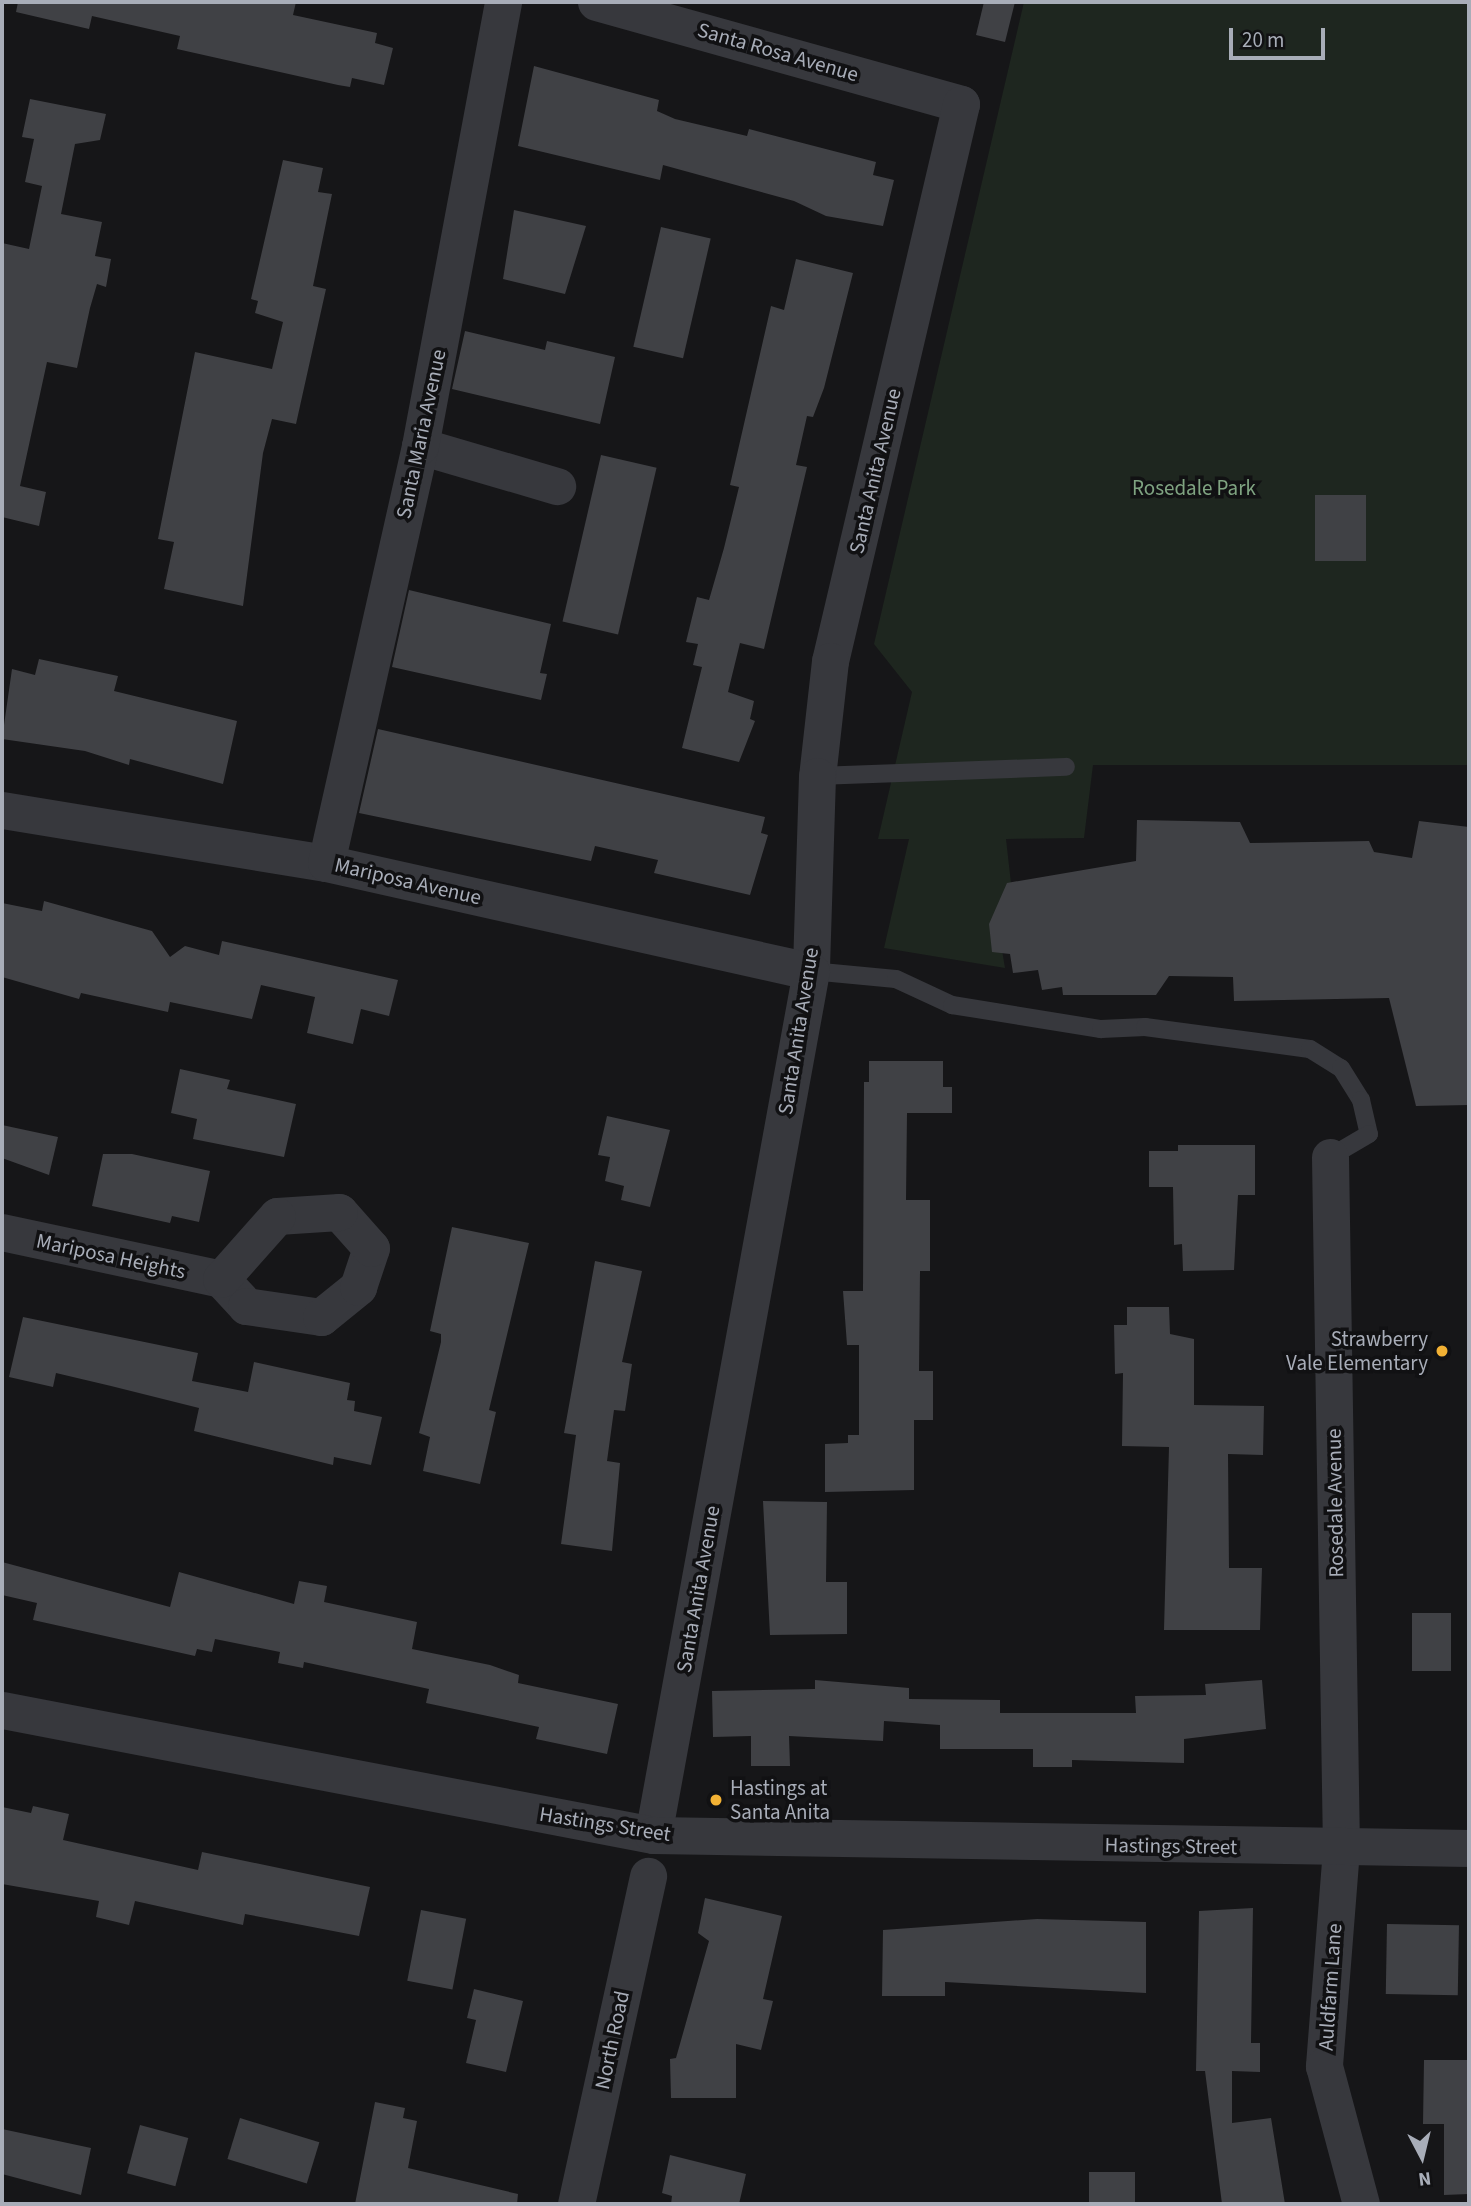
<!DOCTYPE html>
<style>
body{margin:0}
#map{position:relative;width:1471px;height:2206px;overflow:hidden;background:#161618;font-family:"Source Sans 3",sans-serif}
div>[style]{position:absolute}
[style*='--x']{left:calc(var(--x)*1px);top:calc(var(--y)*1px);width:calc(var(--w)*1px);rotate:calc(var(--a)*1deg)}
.green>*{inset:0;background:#1e261f}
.building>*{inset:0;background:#404145;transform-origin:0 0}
.lane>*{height:18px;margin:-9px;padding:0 9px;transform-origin:9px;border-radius:9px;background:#37383d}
.street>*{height:37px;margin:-18.5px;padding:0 18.5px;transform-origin:18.5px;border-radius:18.5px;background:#37383d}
.dots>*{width:19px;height:19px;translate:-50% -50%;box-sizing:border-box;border:4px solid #111113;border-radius:50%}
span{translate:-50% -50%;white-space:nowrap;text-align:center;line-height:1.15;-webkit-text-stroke:7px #111113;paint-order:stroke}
.street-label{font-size:21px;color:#a8adb8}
.park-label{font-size:21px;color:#7fa381}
.poi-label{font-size:21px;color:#a8adb8}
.right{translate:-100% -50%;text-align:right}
.left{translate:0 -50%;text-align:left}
.frame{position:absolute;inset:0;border:4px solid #a8adb8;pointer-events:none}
.north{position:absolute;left:1387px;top:2122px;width:70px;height:70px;-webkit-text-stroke:5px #111113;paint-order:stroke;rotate:173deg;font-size:19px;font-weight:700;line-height:28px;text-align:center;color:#a8adb8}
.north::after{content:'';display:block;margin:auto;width:24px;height:32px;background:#a8adb8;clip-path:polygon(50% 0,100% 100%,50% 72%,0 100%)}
.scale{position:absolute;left:1229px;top:28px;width:96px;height:32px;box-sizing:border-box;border:4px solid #a8adb8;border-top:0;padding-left:9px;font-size:21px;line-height:24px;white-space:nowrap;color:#a8adb8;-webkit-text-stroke:5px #111113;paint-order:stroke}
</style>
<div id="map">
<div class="green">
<i style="clip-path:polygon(1024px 2px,1469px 2px,1469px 765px,1093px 765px,1084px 838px,1006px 839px,1014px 910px,996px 914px,1005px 968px,884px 948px,909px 839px,878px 839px,912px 692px,874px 644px)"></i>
</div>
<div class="building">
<i style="clip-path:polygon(18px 2px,296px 2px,293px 15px,377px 33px,375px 43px,393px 48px,384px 85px,352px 78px,350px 87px,338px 85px,177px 49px,180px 36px,92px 16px,89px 29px,16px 12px)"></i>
<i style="clip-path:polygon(984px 2px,1015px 2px,1005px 42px,976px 35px)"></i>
<i style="clip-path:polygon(534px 66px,659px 100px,657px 111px,675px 119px,747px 136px,749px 129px,876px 162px,873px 175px,894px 180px,883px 226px,826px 216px,794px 201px,663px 165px,660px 180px,518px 146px)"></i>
<i style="clip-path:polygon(30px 99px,106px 114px,100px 140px,75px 144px,61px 214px,102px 222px,95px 256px,111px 259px,106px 287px,97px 284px,90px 308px,77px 368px,47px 362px,20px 486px,46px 492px,39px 526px,2px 517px,2px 243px,29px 249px,42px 186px,25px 182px,34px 139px,22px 137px)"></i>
<i style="clip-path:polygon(283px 160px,323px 168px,318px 192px,332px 194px,313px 286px,326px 289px,296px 424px,272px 419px,263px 453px,243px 606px,164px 589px,174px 542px,158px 539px,195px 352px,272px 369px,283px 322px,255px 313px,258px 301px,251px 299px)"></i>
<i style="clip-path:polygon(514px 210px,586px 226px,565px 294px,503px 279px)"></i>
<i style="left:661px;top:227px;width:51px;height:123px;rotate:13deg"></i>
<i style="clip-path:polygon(796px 259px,853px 273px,824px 388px,813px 417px,807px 416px,796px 465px,807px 467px,764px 649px,740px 643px,728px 692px,754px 701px,750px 719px,755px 721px,739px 762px,682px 748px,702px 667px,693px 665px,698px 644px,686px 642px,697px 597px,709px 600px,724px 548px,739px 487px,730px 485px,771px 306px,784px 310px)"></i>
<i style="clip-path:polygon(465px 331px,545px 350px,547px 341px,615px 357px,600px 424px,452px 389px)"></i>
<i style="left:601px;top:455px;width:57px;height:171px;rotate:13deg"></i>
<i style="left:1315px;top:495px;width:51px;height:66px"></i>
<i style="clip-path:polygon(409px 590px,551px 624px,540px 673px,547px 674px,541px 700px,392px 667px)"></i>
<i style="clip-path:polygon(39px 659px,118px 676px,114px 691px,237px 721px,223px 784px,130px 759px,129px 765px,85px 751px,2px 739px,12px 669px,35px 675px)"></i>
<i style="clip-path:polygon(378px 729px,765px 817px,761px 833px,768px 835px,750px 895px,654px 873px,658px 860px,595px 846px,591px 861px,359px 813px)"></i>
<i style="clip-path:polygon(1137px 820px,1240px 822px,1250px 843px,1369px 841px,1374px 852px,1412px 858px,1419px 821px,1469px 827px,1469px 1105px,1416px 1106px,1389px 998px,1234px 1001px,1233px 977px,1169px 976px,1156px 995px,1063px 995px,1062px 987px,1042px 990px,1038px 970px,1013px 973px,1010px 954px,992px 952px,989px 924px,1007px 883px,1136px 861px)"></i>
<i style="clip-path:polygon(44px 901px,152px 931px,170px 957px,185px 946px,219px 955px,222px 941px,398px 980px,389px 1016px,361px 1009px,353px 1044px,307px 1033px,315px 997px,261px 985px,252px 1019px,170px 1002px,168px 1012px,81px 993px,79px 999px,2px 977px,2px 903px,42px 911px)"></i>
<i style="clip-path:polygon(869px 1061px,943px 1061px,943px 1087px,952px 1087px,952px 1113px,907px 1113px,906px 1200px,930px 1200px,930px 1271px,920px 1271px,919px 1371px,933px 1371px,933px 1420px,914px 1420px,914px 1490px,825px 1492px,825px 1444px,848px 1443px,848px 1435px,859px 1435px,859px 1345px,847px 1345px,843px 1291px,863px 1291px,864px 1082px,869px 1082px)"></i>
<i style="clip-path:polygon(180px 1069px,230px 1080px,227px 1089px,296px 1104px,284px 1157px,193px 1139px,197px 1119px,171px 1113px)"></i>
<i style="clip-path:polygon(607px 1116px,670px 1130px,650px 1207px,621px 1200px,624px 1186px,605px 1181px,610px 1157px,598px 1155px)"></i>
<i style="clip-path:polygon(2px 1125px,58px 1137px,49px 1175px,2px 1158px)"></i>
<i style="clip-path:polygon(1178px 1145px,1255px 1145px,1255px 1195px,1238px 1195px,1234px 1270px,1183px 1271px,1182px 1244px,1174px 1245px,1173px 1187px,1149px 1187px,1149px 1151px,1178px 1151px)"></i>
<i style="clip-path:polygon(103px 1154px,132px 1154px,210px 1171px,199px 1222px,172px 1216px,170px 1223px,92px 1206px)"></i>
<i style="clip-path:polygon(452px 1227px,529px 1243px,489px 1410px,496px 1412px,480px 1484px,423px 1471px,430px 1437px,419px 1433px,441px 1342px,441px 1334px,430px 1331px)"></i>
<i style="clip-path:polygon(595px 1261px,642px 1271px,622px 1362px,632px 1364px,625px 1411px,614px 1410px,607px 1461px,620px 1463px,612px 1551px,561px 1544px,576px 1435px,564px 1433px)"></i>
<i style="clip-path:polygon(1127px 1307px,1169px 1307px,1170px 1334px,1194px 1339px,1194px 1405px,1264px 1406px,1263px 1455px,1228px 1454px,1229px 1568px,1262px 1568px,1260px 1630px,1164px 1630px,1169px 1447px,1122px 1446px,1123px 1373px,1115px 1374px,1114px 1325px,1127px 1325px)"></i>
<i style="clip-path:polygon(23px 1317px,198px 1353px,192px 1381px,248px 1392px,254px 1362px,350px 1383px,347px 1400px,355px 1401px,354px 1411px,382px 1417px,371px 1465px,334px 1457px,333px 1465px,194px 1431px,199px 1408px,111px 1386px,56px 1373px,53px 1387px,9px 1377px)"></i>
<i style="clip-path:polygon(763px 1501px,827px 1502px,826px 1582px,847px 1582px,847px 1634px,770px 1635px)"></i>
<i style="clip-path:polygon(2px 1562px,170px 1607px,179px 1572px,294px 1604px,299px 1581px,327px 1586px,324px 1602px,417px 1622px,412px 1649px,490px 1665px,519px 1675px,518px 1683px,618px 1704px,607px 1754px,536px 1739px,539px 1727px,426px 1703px,429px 1689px,304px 1662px,303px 1668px,278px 1663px,280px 1652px,215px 1639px,212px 1652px,197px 1649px,195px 1656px,33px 1620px,37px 1603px,2px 1595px)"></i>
<i style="left:1412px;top:1613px;width:39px;height:58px"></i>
<i style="clip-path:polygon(815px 1680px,909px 1688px,909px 1699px,1000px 1700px,1000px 1713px,1136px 1713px,1135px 1696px,1206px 1695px,1205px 1684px,1262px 1680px,1266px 1729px,1184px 1739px,1184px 1763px,1072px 1760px,1072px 1767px,1033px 1767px,1033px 1749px,940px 1749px,940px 1725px,884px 1721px,883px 1741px,789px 1736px,790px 1766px,751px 1766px,751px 1736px,713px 1737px,712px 1691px,815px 1689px)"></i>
<i style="clip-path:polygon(33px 1806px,69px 1814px,63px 1840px,198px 1870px,202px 1852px,370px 1887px,359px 1936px,245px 1914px,243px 1925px,135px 1901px,129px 1925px,96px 1917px,99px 1901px,2px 1884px,2px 1807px,31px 1813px)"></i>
<i style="clip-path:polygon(705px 1898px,782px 1916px,763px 1999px,773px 2001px,761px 2050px,736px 2044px,736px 2098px,671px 2098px,670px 2059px,676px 2058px,709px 1941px,698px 1933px)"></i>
<i style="clip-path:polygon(1253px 1908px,1251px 2043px,1260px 2043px,1260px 2072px,1232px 2071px,1232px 2123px,1271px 2118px,1285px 2204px,1222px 2204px,1205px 2071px,1196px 2071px,1199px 1911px)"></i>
<i style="left:421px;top:1910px;width:46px;height:72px;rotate:11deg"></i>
<i style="clip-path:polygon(1037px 1919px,1146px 1922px,1146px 1993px,945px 1982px,945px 1996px,882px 1996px,883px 1930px)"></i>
<i style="left:1387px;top:1924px;width:72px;height:70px;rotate:1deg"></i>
<i style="clip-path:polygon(474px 1989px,523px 2001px,506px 2072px,466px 2063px,476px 2020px,467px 2018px)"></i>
<i style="clip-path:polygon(1424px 2060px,1469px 2060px,1469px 2194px,1444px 2195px,1444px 2124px,1423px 2124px)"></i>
<i style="clip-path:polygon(375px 2102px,405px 2108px,403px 2118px,417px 2121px,408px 2168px,518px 2194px,517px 2204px,355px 2204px)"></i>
<i style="left:240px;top:2118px;width:83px;height:43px;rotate:17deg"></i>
<i style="left:140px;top:2125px;width:50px;height:50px;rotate:15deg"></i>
<i style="clip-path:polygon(2px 2129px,91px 2148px,81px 2195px,2px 2174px)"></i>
<i style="clip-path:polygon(670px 2155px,746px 2174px,739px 2204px,671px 2204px,672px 2196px,662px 2193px)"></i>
<i style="left:1089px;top:2172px;width:46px;height:32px"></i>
</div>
<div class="lane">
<i style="--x:817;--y:776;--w:249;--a:-2.1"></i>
<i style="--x:811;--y:971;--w:85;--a:5.4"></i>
<i style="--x:896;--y:979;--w:62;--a:24.9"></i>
<i style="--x:952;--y:1005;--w:151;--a:9.2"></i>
<i style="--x:1101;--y:1029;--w:44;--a:-2.6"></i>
<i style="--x:1145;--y:1027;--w:166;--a:7.6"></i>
<i style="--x:1310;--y:1049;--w:36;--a:32"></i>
<i style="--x:1341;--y:1068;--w:38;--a:58"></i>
<i style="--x:1361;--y:1100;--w:35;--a:77"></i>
<i style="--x:1369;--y:1134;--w:45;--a:149.5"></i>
</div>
<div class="street">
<i style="--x:596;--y:2;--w:379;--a:15.6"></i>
<i style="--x:961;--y:104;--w:572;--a:103.23"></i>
<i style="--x:830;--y:661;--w:116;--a:96.4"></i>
<i style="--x:817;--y:776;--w:195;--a:91.8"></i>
<i style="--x:811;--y:971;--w:878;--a:100.36"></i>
<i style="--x:420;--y:446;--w:143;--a:16.3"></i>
<i style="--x:2;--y:810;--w:328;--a:9.3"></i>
<i style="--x:326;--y:863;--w:497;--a:12.6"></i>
<i style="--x:326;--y:863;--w:427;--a:-77.3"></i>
<i style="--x:420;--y:446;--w:452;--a:-79.4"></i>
<i style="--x:1330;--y:1157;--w:692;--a:89.09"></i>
<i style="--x:1341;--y:1849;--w:218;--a:94.5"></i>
<i style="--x:1324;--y:2066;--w:143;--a:75"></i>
<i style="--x:2;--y:1232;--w:224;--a:12.1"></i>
<i style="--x:221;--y:1279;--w:37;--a:47"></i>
<i style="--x:246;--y:1306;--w:76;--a:8.3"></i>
<i style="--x:321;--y:1317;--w:48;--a:-39"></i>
<i style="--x:358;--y:1287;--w:41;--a:-71.6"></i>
<i style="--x:371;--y:1248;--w:48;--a:-131.6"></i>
<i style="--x:339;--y:1212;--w:62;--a:176.3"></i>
<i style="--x:277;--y:1216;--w:84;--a:131.6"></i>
<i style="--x:2;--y:1710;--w:663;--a:10.87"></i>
<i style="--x:653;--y:1835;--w:816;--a:0.91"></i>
<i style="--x:576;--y:2204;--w:336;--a:-77.6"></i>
</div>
<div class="dots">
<i style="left:1442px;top:1351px;background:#f2b134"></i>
<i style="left:716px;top:1800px;background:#f2b134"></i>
</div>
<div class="street-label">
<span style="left:778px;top:52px;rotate:16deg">Santa Rosa Avenue</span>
<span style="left:421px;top:434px;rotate:-78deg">Santa Maria Avenue</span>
<span style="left:875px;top:471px;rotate:-77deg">Santa Anita Avenue</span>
<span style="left:408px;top:881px;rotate:13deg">Mariposa Avenue</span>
<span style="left:798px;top:1031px;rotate:-81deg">Santa Anita Avenue</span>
<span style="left:111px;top:1256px;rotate:12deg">Mariposa Heights</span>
<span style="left:1335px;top:1503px;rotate:-91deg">Rosedale Avenue</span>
<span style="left:698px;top:1589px;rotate:-80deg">Santa Anita Avenue</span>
<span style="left:605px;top:1824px;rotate:9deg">Hastings Street</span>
<span style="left:1171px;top:1846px;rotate:1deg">Hastings Street</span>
<span style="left:1330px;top:1987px;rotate:-86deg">Auldfarm Lane</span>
<span style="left:612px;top:2040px;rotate:-78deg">North Road</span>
</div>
<div class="park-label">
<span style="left:1194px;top:488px">Rosedale Park</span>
</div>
<div class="poi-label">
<span class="right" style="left:1428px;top:1351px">Strawberry<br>Vale Elementary</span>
<span class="left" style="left:730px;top:1800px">Hastings at<br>Santa Anita</span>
</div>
<div class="frame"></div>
<div class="north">N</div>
<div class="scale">20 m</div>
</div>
